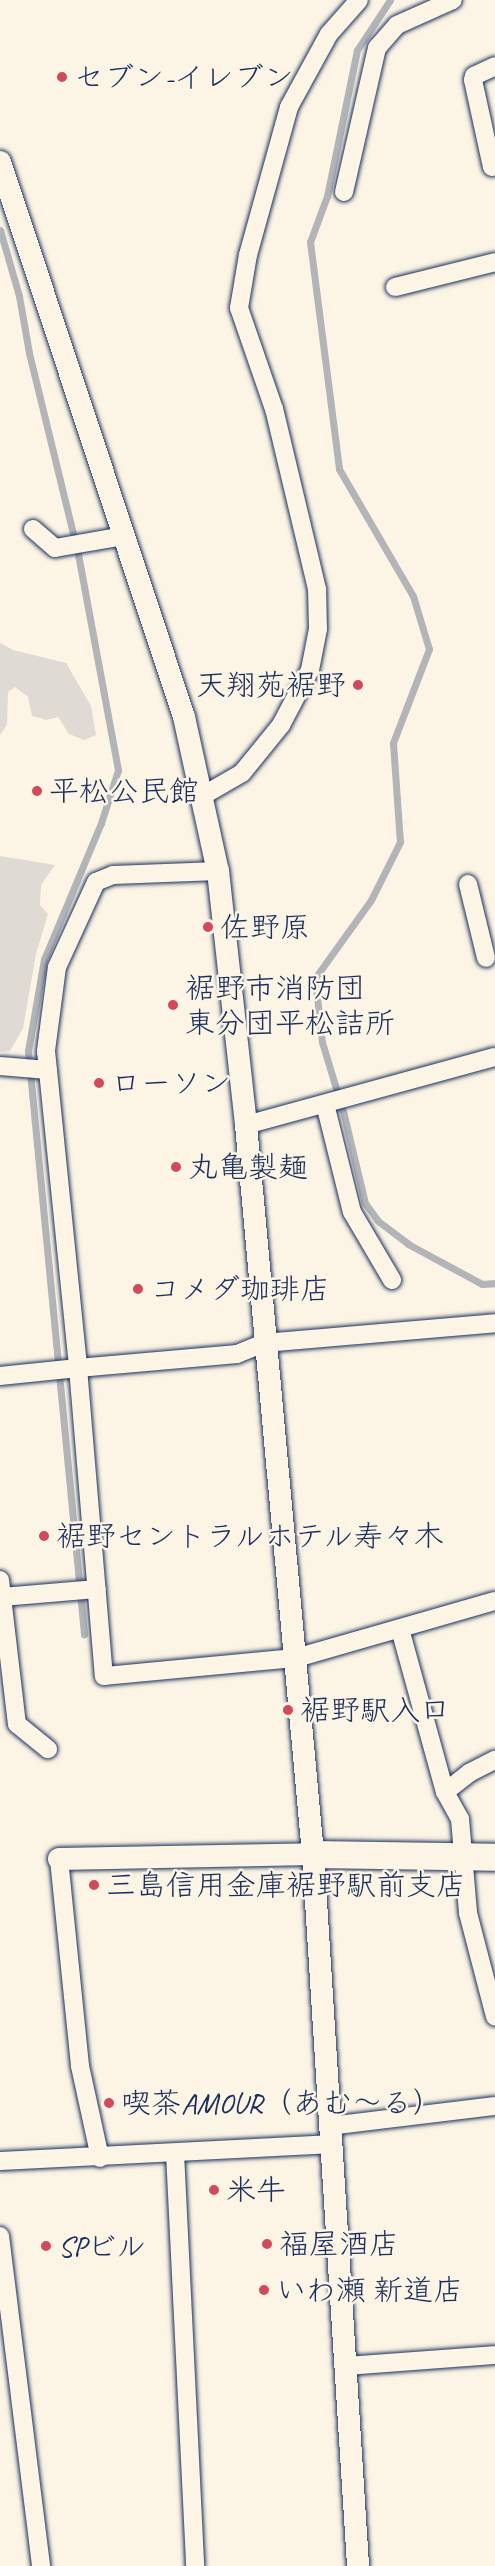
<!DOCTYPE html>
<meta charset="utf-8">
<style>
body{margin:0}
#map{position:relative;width:495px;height:2566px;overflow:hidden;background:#fcf5e5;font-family:Caveat,"Klee One",sans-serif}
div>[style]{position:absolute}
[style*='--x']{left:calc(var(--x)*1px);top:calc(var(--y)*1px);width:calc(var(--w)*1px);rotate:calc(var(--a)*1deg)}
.green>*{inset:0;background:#dfdbd4}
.stream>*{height:7px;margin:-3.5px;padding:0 3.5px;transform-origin:3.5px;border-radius:3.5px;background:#b2b4b8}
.roads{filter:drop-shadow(0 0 2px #1b2f5e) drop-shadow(0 0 2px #1b2f5e)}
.minor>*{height:18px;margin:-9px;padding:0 9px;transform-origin:9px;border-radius:9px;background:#fcf5e5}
.tertiary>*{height:22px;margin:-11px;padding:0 11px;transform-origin:11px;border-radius:11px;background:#fcf5e5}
.secondary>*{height:27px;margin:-13.5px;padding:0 13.5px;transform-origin:13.5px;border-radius:13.5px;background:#fcf5e5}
.dots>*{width:16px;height:16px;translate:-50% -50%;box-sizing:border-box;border:3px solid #fcf5e5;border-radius:50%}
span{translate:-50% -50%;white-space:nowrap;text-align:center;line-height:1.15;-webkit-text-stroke:5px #fcf5e5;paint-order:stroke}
.poi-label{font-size:30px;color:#1b2f5e}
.left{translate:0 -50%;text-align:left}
.right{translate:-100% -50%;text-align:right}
</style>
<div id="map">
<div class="green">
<i style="clip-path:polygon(0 643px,13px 650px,66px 663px,91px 706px,96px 735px,84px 740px,69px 734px,58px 717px,46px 720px,32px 716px,28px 697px,15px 687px,8px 692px,7px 725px,0 735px)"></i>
<i style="clip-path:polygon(0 856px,55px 865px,41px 885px,40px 905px,48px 914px,36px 954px,23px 1028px,10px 1051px,0 1052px)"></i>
</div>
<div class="stream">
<i style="--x:390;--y:0;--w:60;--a:123.4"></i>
<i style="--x:357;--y:50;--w:149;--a:101.6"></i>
<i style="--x:327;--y:196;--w:49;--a:110.3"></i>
<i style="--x:310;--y:242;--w:229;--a:82.7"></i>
<i style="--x:339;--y:469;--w:147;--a:59.8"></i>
<i style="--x:413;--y:596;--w:55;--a:73.2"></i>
<i style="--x:429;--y:649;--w:101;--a:111"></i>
<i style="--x:393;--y:743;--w:99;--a:86"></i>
<i style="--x:400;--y:842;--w:65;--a:116.6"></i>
<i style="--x:371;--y:900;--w:96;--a:125.7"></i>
<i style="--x:315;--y:978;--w:64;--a:83.8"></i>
<i style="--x:322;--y:1042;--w:76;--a:73.2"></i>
<i style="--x:344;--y:1115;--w:90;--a:76.6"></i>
<i style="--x:365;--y:1203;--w:22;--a:54"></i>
<i style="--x:378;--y:1221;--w:38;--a:37"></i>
<i style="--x:408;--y:1244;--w:84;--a:28.4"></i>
<i style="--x:482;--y:1284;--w:13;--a:-4"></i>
<i style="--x:0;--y:230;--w:69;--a:73.9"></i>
<i style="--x:19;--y:296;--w:58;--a:80"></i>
<i style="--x:29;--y:353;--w:207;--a:76.3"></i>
<i style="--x:78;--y:554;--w:220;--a:79.5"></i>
<i style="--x:118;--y:770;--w:56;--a:107.8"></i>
<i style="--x:101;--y:823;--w:147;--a:112.7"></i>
<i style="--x:44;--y:959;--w:93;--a:99.9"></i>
<i style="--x:28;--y:1051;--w:586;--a:84.51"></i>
</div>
<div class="roads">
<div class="minor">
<i style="--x:492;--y:167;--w:89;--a:-102.3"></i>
<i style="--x:473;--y:80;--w:4;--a:-76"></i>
<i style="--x:474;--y:76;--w:23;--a:-25"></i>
<i style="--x:344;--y:192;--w:148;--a:-77.1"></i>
<i style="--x:377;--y:48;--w:30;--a:-49"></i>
<i style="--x:397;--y:25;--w:61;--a:-24.1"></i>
<i style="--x:395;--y:287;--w:103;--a:-14"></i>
<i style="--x:33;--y:529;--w:29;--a:41"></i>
<i style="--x:55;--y:548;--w:69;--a:-10"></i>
<i style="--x:204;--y:795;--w:44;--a:-30.1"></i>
<i style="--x:242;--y:773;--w:62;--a:-50.9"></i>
<i style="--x:281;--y:725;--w:62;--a:-62.2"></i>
<i style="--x:310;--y:670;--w:42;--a:-79"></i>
<i style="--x:318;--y:629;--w:40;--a:-91.4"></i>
<i style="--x:317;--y:589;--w:185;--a:-103.4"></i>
<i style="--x:274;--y:409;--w:107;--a:-109.1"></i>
<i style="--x:239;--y:308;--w:54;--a:-80.4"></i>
<i style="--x:248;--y:255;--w:154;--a:-74.5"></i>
<i style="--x:289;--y:107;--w:83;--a:-61.3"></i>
<i style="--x:329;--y:34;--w:45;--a:-48.6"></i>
<i style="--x:218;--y:871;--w:105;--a:177.8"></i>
<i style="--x:113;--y:875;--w:18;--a:158"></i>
<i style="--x:96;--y:882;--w:94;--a:114.6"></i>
<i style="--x:57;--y:967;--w:85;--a:97.5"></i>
<i style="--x:46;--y:1051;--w:319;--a:84.2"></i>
<i style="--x:78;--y:1368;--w:160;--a:-5"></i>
<i style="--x:237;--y:1354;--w:29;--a:-22"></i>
<i style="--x:264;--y:1343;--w:232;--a:-4.9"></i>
<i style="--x:468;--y:884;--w:76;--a:76.3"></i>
<i style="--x:0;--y:1066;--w:48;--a:4.8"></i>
<i style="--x:325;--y:1104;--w:111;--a:76"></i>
<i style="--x:352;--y:1212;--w:79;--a:59.5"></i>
<i style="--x:246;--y:1125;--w:258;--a:-15.3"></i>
<i style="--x:0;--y:1376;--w:78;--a:-5.9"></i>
<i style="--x:78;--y:1368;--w:309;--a:85.2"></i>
<i style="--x:104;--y:1676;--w:193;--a:-5.4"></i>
<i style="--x:296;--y:1658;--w:207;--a:-16"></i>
<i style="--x:0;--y:1580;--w:145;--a:83.3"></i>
<i style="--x:17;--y:1724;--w:40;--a:39"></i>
<i style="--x:2;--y:1597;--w:95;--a:-4.8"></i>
<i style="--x:400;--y:1629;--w:169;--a:74.6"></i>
<i style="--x:445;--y:1792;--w:31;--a:61"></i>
<i style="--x:460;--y:1819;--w:94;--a:85.1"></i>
<i style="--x:468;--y:1913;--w:107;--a:75.4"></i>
<i style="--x:445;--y:1792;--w:31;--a:-38"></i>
<i style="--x:469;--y:1773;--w:29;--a:-27"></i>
<i style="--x:59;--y:1859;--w:208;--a:84.2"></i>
<i style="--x:80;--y:2066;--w:94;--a:77.7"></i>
<i style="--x:329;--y:2126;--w:167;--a:-6.9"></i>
<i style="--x:175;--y:2153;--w:413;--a:87.2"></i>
<i style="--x:0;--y:2161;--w:330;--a:-2.9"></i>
<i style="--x:0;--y:2236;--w:333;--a:82.9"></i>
<i style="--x:345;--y:2366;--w:150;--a:-4.2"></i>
</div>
<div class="tertiary">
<i style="--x:0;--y:162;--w:585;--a:71.66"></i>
<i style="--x:184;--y:717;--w:158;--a:77.6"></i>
<i style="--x:218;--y:871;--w:256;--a:83.7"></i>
<i style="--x:246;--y:1125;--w:732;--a:84.75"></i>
<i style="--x:313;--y:1854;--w:713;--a:86.38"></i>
<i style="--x:59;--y:1859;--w:254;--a:-1.1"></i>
</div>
<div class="secondary">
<i style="--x:313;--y:1854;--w:182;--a:0.9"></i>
</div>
</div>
<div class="dots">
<i style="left:62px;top:77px;background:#d1495b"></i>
<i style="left:358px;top:685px;background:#d1495b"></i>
<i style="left:37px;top:791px;background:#d1495b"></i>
<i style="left:208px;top:927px;background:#d1495b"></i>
<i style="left:173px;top:1005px;background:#d1495b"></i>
<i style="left:99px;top:1083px;background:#d1495b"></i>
<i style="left:176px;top:1167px;background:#d1495b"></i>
<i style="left:138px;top:1289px;background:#d1495b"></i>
<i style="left:44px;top:1536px;background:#d1495b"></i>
<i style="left:288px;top:1710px;background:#d1495b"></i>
<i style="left:94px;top:1885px;background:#d1495b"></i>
<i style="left:109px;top:2103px;background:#d1495b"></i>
<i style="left:214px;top:2190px;background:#d1495b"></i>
<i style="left:267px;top:2244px;background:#d1495b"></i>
<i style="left:46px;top:2246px;background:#d1495b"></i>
<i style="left:264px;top:2290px;background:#d1495b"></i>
</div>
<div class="poi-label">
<span class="left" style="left:74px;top:77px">セブン-イレブン</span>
<span class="right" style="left:346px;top:685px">天翔苑裾野</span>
<span class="left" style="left:49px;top:791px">平松公民館</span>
<span class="left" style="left:220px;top:927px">佐野原</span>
<span class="left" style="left:185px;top:1005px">裾野市消防団<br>東分団平松詰所</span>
<span class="left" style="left:111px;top:1083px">ローソン</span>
<span class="left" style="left:188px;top:1167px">丸亀製麺</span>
<span class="left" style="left:150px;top:1289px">コメダ珈琲店</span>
<span class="left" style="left:56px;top:1536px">裾野セントラルホテル寿々木</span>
<span class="left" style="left:300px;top:1710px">裾野駅入口</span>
<span class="left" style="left:106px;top:1885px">三島信用金庫裾野駅前支店</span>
<span class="left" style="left:121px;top:2103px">喫茶AMOUR（あむ〜る）</span>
<span class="left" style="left:226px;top:2190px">米牛</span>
<span class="left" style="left:279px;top:2244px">福屋酒店</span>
<span class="left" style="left:58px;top:2246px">SPビル</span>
<span class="left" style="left:276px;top:2290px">いわ瀬 新道店</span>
</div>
</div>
